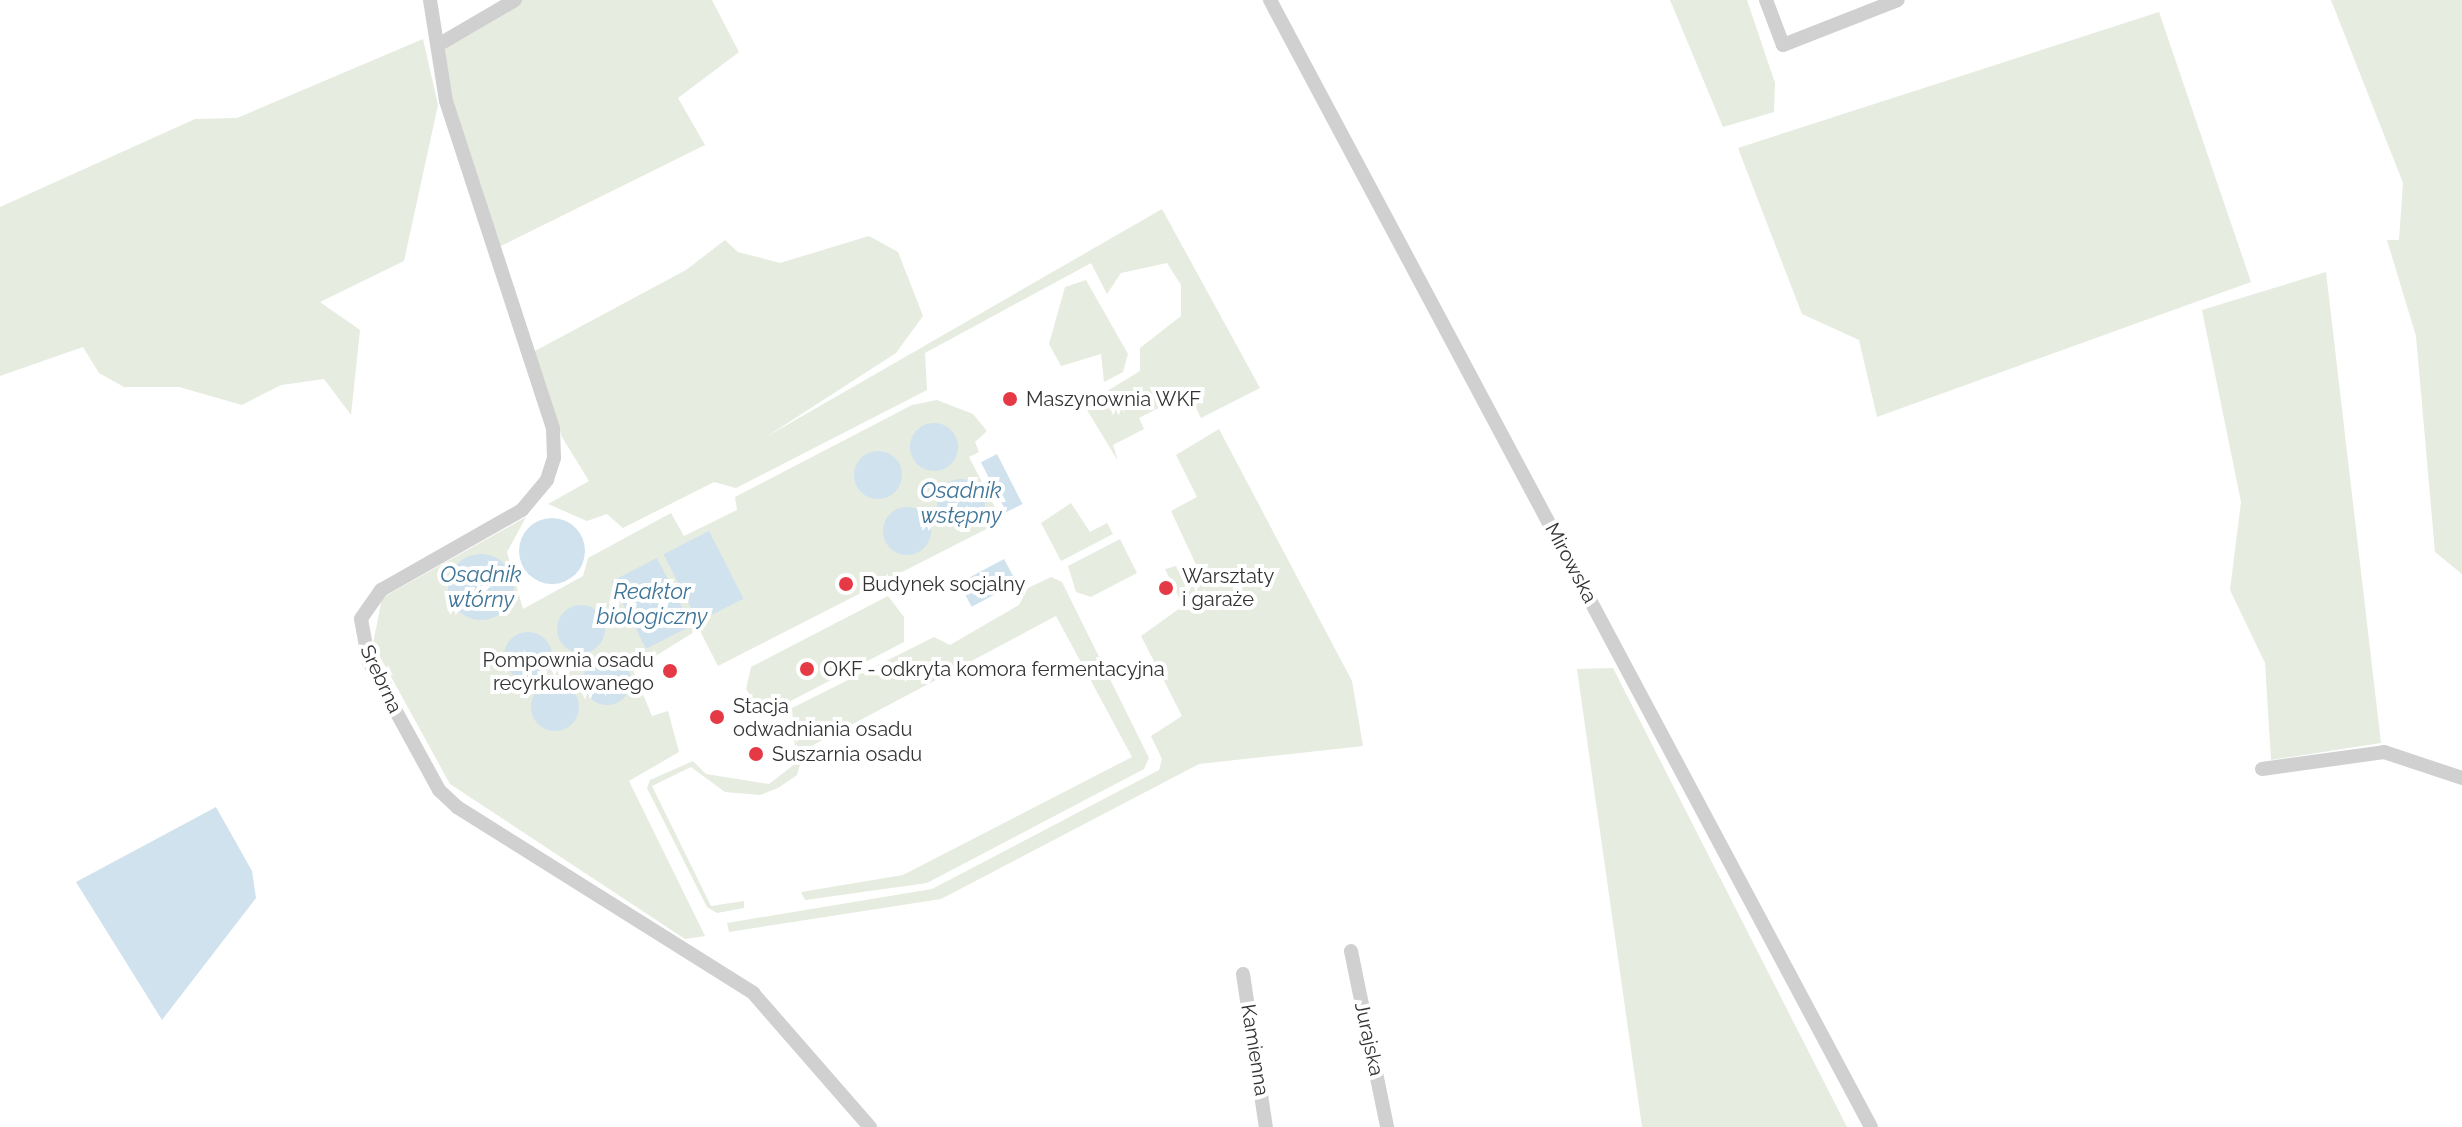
<!DOCTYPE html>
<meta charset="utf-8">
<style>
body{margin:0}
#map{position:relative;width:2462px;height:1127px;overflow:hidden;background:#fff;font-family:Raleway,sans-serif}
div>[style]{position:absolute}
[style*='--x']{left:calc(var(--x)*1px);top:calc(var(--y)*1px);width:calc(var(--w)*1px);rotate:calc(var(--a)*1deg)}
.green>*{inset:0;background:#e6ecdf}
.water>*{inset:0;background:#cfe2ee;transform-origin:0 0}
.round{border-radius:50%}
.minor>*{height:14px;margin:-7px;padding:0 7px;transform-origin:7px;border-radius:7px;background:#d0d0d0}
.dots>*{width:22px;height:22px;translate:-50% -50%;box-sizing:border-box;border:4px solid #fff;border-radius:50%}
span{translate:-50% -50%;white-space:nowrap;text-align:center;line-height:1.15;-webkit-text-stroke:8px #fff;paint-order:stroke}
.poi-label{font-size:20px;color:#333}
.left{translate:0 -50%;text-align:left}
.right{translate:-100% -50%;text-align:right}
.street-label{font-size:20px;color:#333}
.water-label{font-size:22px;color:#3f7597;font-style:italic}
</style>
<div id="map">
<div class="green">
<i style="clip-path:polygon(510px 0,712px 0,739px 52px,678px 98px,705px 145px,497px 248px,457px 124px,440px 40px)"></i>
<i style="clip-path:polygon(1670px 0,1747px 0,1775px 83px,1774px 112px,1723px 127px)"></i>
<i style="clip-path:polygon(2331px 0,2462px 0,2462px 574px,2435px 552px,2416px 336px,2387px 240px,2399px 240px,2403px 183px)"></i>
<i style="clip-path:polygon(2159px 12px,2251px 282px,1877px 417px,1859px 340px,1802px 314px,1738px 148px)"></i>
<i style="clip-path:polygon(423px 39px,438px 105px,404px 261px,320px 302px,360px 330px,351px 415px,324px 379px,281px 385px,242px 405px,179px 387px,124px 387px,99px 373px,83px 347px,0 376px,0 207px,195px 119px,237px 118px)"></i>
<i style="clip-path:polygon(1162px 209px,1260px 388px,1201px 418px,1188px 393px,1139px 418px,1144px 429px,1113px 445px,1118px 461px,1084px 405px,1140px 371px,1140px 348px,1181px 316px,1181px 285px,1167px 263px,1121px 273px,1107px 294px,1091px 263px,925px 353px,927px 390px,736px 488px,714px 482px,623px 528px,607px 514px,587px 521px,548px 504px,589px 481px,562px 437px,533px 352px,686px 270px,725px 240px,738px 252px,780px 263px,869px 236px,898px 252px,923px 316px,896px 353px,766px 437px)"></i>
<i style="clip-path:polygon(2326px 272px,2381px 743px,2271px 760px,2265px 663px,2230px 590px,2241px 502px,2202px 310px)"></i>
<i style="clip-path:polygon(1086px 280px,1128px 354px,1123px 372px,1104px 382px,1101px 354px,1061px 366px,1049px 344px,1065px 287px)"></i>
<i style="clip-path:polygon(937px 400px,973px 414px,987px 431px,975px 442px,979px 452px,969px 457px,1002px 521px,718px 666px,699px 629px,633px 670px,652px 716px,668px 711px,679px 752px,629px 781px,705px 936px,685px 939px,450px 784px,373px 644px,382px 598px,526px 517px,507px 552px,523px 609px,583px 576px,588px 558px,671px 513px,684px 536px,737px 510px,735px 497px,912px 405px)"></i>
<i style="clip-path:polygon(1219px 429px,1352px 681px,1363px 746px,1199px 764px,941px 899px,729px 932px,727px 923px,932px 889px,1159px 770px,1162px 759px,1151px 736px,1182px 716px,1141px 636px,1183px 606px,1165px 569px,1176px 566px,1182px 579px,1199px 571px,1171px 511px,1197px 497px,1176px 455px)"></i>
<i style="clip-path:polygon(1071px 503px,1090px 532px,1107px 523px,1113px 534px,1061px 561px,1041px 523px)"></i>
<i style="clip-path:polygon(1120px 539px,1137px 573px,1091px 597px,1076px 592px,1068px 566px)"></i>
<i style="clip-path:polygon(1051px 577px,1062px 582px,1149px 758px,1144px 769px,927px 883px,805px 900px,801px 892px,903px 875px,1132px 757px,1056px 616px,804px 750px,797px 775px,778px 788px,760px 795px,725px 792px,691px 767px,652px 786px,711px 906px,744px 901px,744px 908px,717px 913px,707px 907px,647px 788px,650px 780px,693px 761px,706px 774px,769px 784px,796px 763px,792px 708px,934px 637px,950px 645px,1019px 605px,1028px 588px)"></i>
<i style="clip-path:polygon(888px 596px,904px 617px,904px 642px,781px 706px,756px 703px,746px 689px,751px 667px)"></i>
<i style="clip-path:polygon(1613px 668px,1847px 1127px,1642px 1127px,1577px 669px)"></i>
</div>
<div class="water">
<i class="round" style="left:910px;top:423px;width:48px;height:48px"></i>
<i class="round" style="left:854px;top:451px;width:48px;height:48px"></i>
<i style="left:997px;top:454px;width:56px;height:18px;rotate:63deg"></i>
<i class="round" style="left:937px;top:479px;width:48px;height:48px"></i>
<i class="round" style="left:883px;top:507px;width:48px;height:48px"></i>
<i class="round" style="left:519px;top:518px;width:66px;height:66px"></i>
<i style="left:709px;top:531px;width:76px;height:51px;rotate:63deg"></i>
<i class="round" style="left:448px;top:554px;width:66px;height:66px"></i>
<i style="left:657px;top:558px;width:76px;height:51px;rotate:63deg"></i>
<i style="left:1004px;top:559px;width:27px;height:51px;rotate:62deg"></i>
<i class="round" style="left:557px;top:605px;width:48px;height:48px"></i>
<i class="round" style="left:504px;top:632px;width:48px;height:48px"></i>
<i class="round" style="left:583px;top:657px;width:48px;height:48px"></i>
<i class="round" style="left:531px;top:683px;width:48px;height:48px"></i>
<i style="clip-path:polygon(216px 807px,252px 871px,256px 898px,162px 1020px,76px 882px)"></i>
</div>
<div class="minor">
<i style="--x:430;--y:0;--w:102;--a:81"></i>
<i style="--x:446;--y:101;--w:345;--a:71.9"></i>
<i style="--x:553;--y:429;--w:29;--a:88"></i>
<i style="--x:554;--y:458;--w:23;--a:108"></i>
<i style="--x:547;--y:480;--w:39;--a:130"></i>
<i style="--x:522;--y:510;--w:162;--a:150.4"></i>
<i style="--x:381;--y:590;--w:35;--a:125"></i>
<i style="--x:361;--y:619;--w:44;--a:79.5"></i>
<i style="--x:369;--y:662;--w:146;--a:61.3"></i>
<i style="--x:439;--y:790;--w:25;--a:43"></i>
<i style="--x:457;--y:807;--w:350;--a:32.1"></i>
<i style="--x:753;--y:993;--w:178;--a:48.9"></i>
<i style="--x:1270;--y:0;--w:1277;--a:61.93"></i>
<i style="--x:1766;--y:0;--w:48;--a:69.3"></i>
<i style="--x:1783;--y:45;--w:123;--a:-21.4"></i>
<i style="--x:438;--y:45;--w:89;--a:-30.3"></i>
<i style="--x:2262;--y:769;--w:123;--a:-7.9"></i>
<i style="--x:2384;--y:752;--w:82;--a:18.4"></i>
<i style="--x:1351;--y:951;--w:180;--a:78.4"></i>
<i style="--x:1243;--y:974;--w:155;--a:81.5"></i>
</div>
<div class="dots">
<i style="left:1010px;top:399px;background:#e63946"></i>
<i style="left:846px;top:584px;background:#e63946"></i>
<i style="left:1166px;top:588px;background:#e63946"></i>
<i style="left:807px;top:669px;background:#e63946"></i>
<i style="left:670px;top:671px;background:#e63946"></i>
<i style="left:717px;top:717px;background:#e63946"></i>
<i style="left:756px;top:754px;background:#e63946"></i>
</div>
<div class="poi-label">
<span class="left" style="left:1026px;top:399px">Maszynownia WKF</span>
<span class="left" style="left:1182px;top:588px">Warsztaty<br>i garaże</span>
<span class="left" style="left:862px;top:584px">Budynek socjalny</span>
<span class="right" style="left:654px;top:672px">Pompownia osadu<br>recyrkulowanego</span>
<span class="left" style="left:823px;top:669px">OKF - odkryta komora fermentacyjna</span>
<span class="left" style="left:733px;top:718px">Stacja<br>odwadniania osadu</span>
<span class="left" style="left:772px;top:754px">Suszarnia osadu</span>
</div>
<div class="street-label">
<span style="left:1571px;top:563px;rotate:62deg">Mirowska</span>
<span style="left:381px;top:679px;rotate:65deg">Srebrna</span>
<span style="left:1369px;top:1039px;rotate:78deg">Jurajska</span>
<span style="left:1255px;top:1050px;rotate:81deg">Kamienna</span>
</div>
<div class="water-label">
<span style="left:961px;top:503px">Osadnik<br>wstępny</span>
<span style="left:481px;top:587px">Osadnik<br>wtórny</span>
<span style="left:652px;top:604px">Reaktor<br>biologiczny</span>
</div>
</div>
